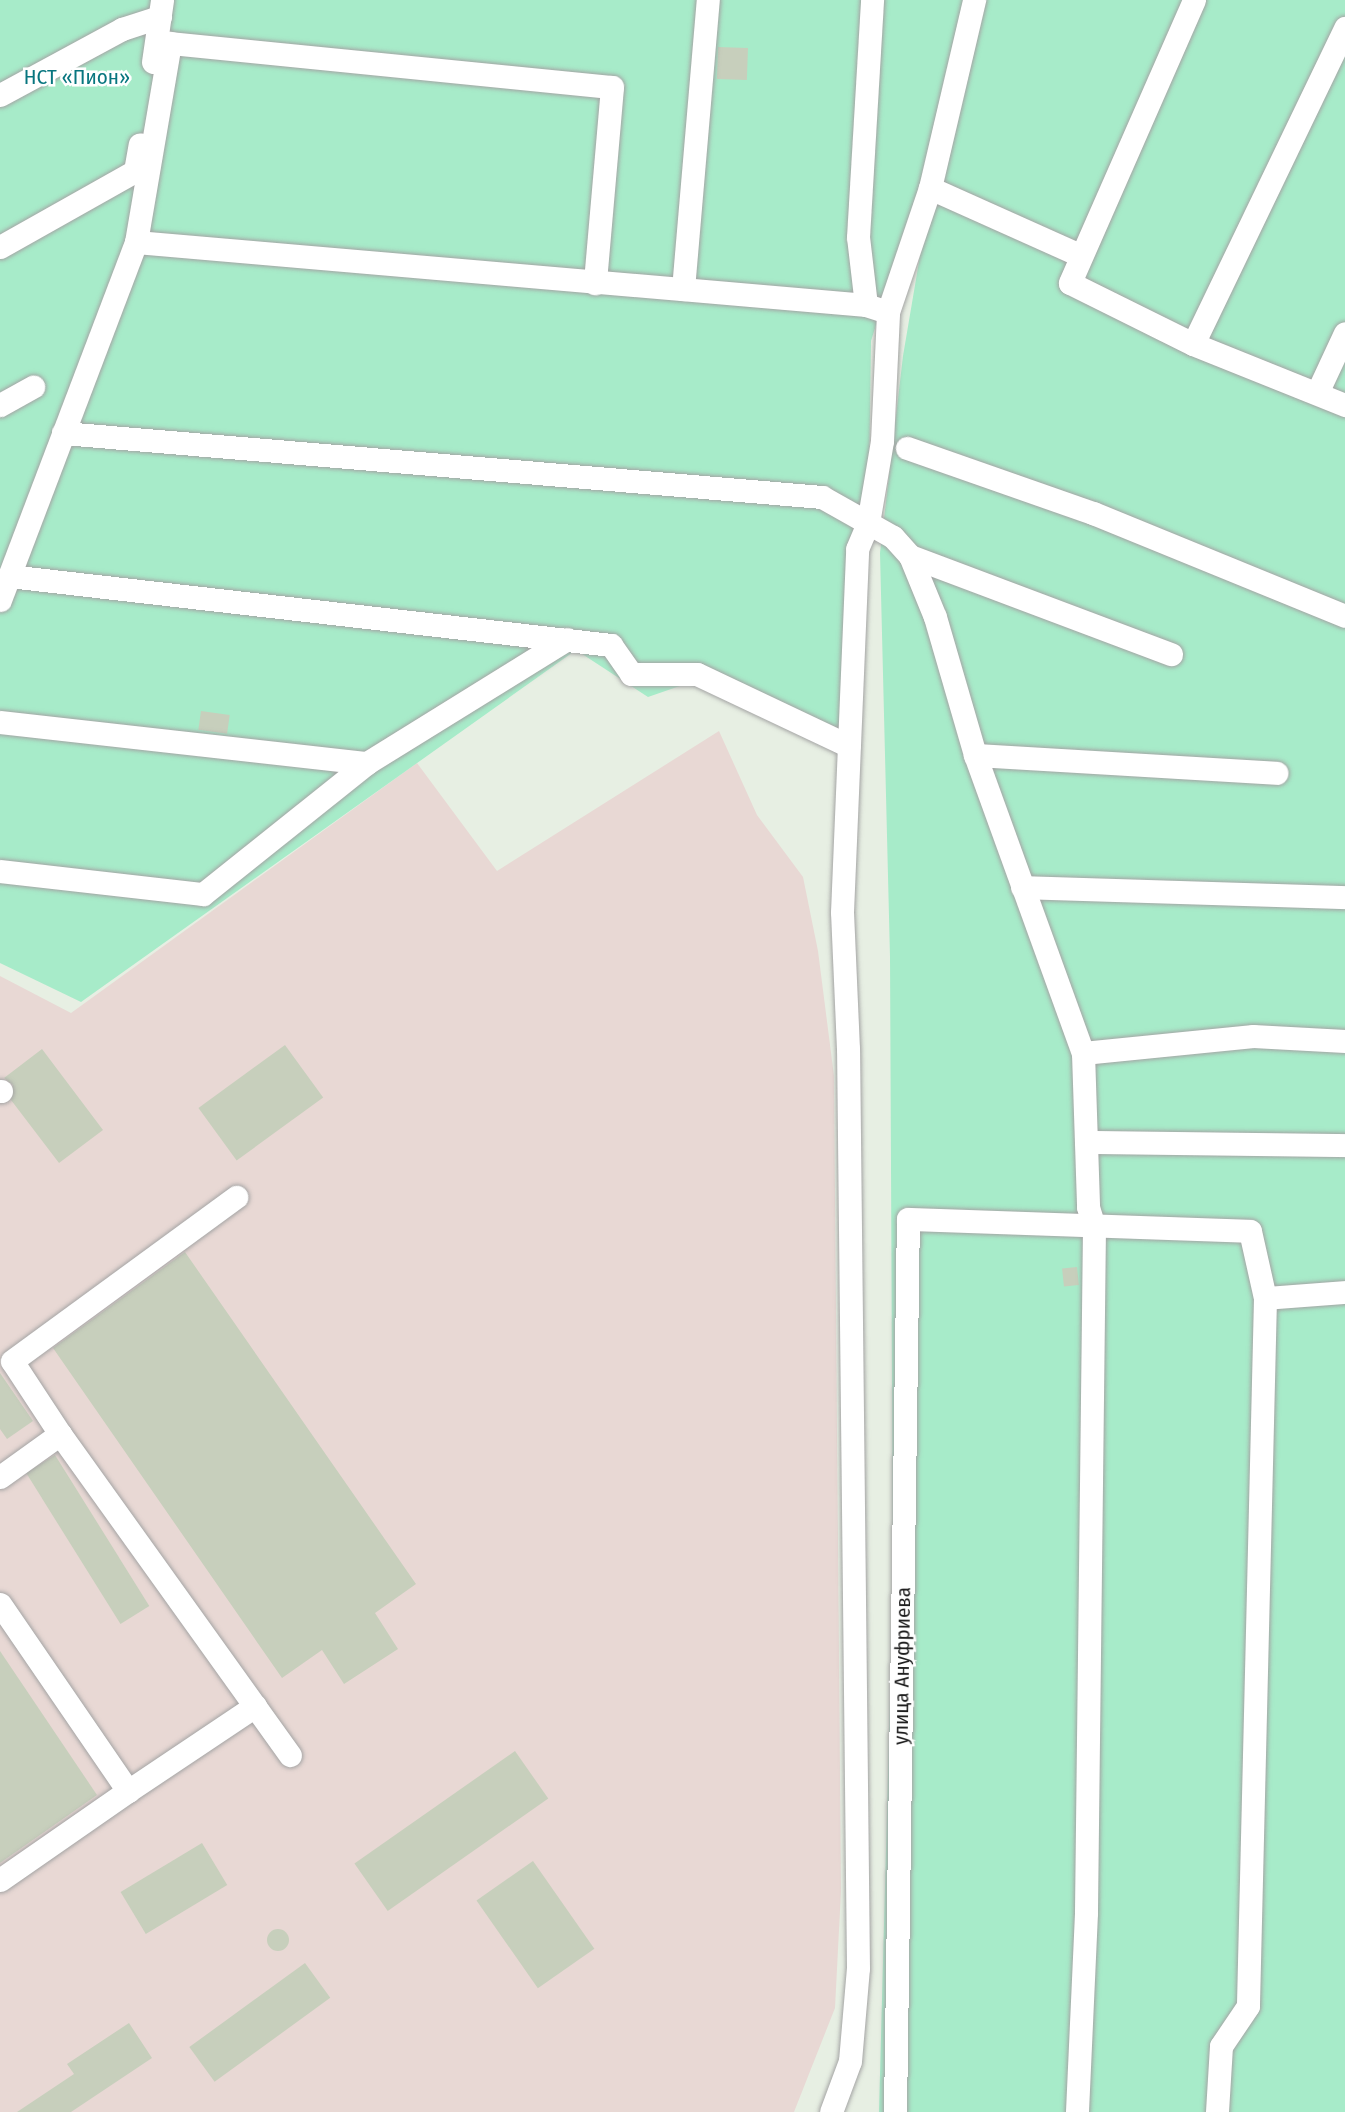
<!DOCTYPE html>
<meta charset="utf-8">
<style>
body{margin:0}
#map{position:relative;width:1345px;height:2112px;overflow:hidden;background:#e7efe3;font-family:"Fira Sans Condensed",sans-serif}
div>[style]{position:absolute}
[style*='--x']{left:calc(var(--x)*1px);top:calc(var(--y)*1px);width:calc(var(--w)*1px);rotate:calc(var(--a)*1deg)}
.industrial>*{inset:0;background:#e8d8d4}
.grass>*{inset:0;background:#a7ebc9}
.building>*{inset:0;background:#c7cfbc;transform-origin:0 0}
.round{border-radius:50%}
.roads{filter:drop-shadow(0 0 2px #a4a4a4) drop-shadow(0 0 2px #a4a4a4)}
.minor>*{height:23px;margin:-11.5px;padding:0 11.5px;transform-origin:11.5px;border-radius:11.5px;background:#fff}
span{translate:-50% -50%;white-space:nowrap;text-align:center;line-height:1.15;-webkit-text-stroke:5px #fff;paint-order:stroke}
.park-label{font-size:21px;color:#08767f}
.street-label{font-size:21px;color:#1d1d1d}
</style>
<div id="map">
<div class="industrial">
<i style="clip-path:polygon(719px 731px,757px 815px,803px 877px,818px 951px,834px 1076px,841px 1891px,835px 2008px,794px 2112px,0 2112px,0 976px,71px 1013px,417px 763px,497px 871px)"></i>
</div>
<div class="grass">
<i style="clip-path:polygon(0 0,964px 0,920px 185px,871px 341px,869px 488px,839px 728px,700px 679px,648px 697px,576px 650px,81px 1002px,0 963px)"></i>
<i style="clip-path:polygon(982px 0,1345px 0,1345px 2112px,879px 2112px,893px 1587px,890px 957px,880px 553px,903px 356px,923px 238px)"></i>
</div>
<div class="building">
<i style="left:718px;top:47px;width:30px;height:32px;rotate:2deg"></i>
<i style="left:201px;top:711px;width:29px;height:19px;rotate:8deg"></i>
<i style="left:285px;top:1045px;width:65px;height:107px;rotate:54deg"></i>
<i style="clip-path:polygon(42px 1049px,103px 1130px,59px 1163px,11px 1100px,13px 1085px,4px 1078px)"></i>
<i style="clip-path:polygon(185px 1252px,416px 1584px,375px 1613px,398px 1649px,344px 1684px,322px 1650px,282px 1678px,53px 1348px)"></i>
<i style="left:1077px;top:1267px;width:18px;height:15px;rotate:84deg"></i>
<i style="clip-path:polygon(0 1373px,33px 1421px,7px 1439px,0 1429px)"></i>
<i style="left:55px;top:1455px;width:178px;height:34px;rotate:58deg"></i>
<i style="clip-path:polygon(0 1651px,97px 1795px,0 1863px)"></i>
<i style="left:515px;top:1751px;width:58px;height:196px;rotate:55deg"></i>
<i style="left:202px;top:1843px;width:49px;height:95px;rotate:59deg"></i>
<i style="left:533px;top:1861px;width:107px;height:69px;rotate:55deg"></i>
<i class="round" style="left:267px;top:1929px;width:22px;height:22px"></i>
<i style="left:305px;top:1963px;width:43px;height:143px;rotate:54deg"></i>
<i style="clip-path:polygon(129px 2023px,152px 2058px,71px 2112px,17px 2112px,74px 2074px,67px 2064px)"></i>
</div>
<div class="roads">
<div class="minor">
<i style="--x:1194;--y:0;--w:309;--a:113.7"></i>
<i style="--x:1070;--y:283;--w:137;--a:26.4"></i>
<i style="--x:1193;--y:344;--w:164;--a:21.9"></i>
<i style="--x:153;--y:62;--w:63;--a:-81.7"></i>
<i style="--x:0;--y:95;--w:139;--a:-28.4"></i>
<i style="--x:122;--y:29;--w:40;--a:-18"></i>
<i style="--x:930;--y:188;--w:164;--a:24.1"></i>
<i style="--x:136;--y:242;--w:733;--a:4.93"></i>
<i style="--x:866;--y:305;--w:23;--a:18"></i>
<i style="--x:0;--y:247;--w:155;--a:-29.4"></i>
<i style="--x:135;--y:171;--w:27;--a:-80"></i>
<i style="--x:683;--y:289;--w:290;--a:-85.1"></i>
<i style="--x:866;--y:305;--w:68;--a:-96.7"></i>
<i style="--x:858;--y:237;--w:237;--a:-86.6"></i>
<i style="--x:1193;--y:344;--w:351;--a:-64.3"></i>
<i style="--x:1317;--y:393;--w:66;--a:-65"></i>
<i style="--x:0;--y:405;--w:38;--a:-29"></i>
<i style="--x:63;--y:433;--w:762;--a:4.82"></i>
<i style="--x:822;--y:497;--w:81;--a:29.4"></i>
<i style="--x:893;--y:537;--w:25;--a:48"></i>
<i style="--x:910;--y:556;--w:66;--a:67.7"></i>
<i style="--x:935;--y:617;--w:144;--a:73.8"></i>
<i style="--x:975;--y:755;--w:317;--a:70.1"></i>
<i style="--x:1083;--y:1053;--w:154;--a:88.1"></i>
<i style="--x:1088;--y:1207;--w:21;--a:73"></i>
<i style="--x:1094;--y:1227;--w:686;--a:90.67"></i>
<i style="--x:1086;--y:1913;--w:199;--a:92.6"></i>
<i style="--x:907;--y:448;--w:197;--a:19.3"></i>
<i style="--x:1093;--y:513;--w:272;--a:22.2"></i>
<i style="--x:910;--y:556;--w:279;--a:20.6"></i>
<i style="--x:9;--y:576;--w:606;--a:6.54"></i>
<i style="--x:611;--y:645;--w:35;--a:55"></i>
<i style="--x:631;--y:674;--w:66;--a:0"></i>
<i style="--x:697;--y:674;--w:168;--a:25.3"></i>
<i style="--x:0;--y:600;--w:383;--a:-69.2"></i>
<i style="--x:136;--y:242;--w:202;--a:-80.3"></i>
<i style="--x:170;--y:43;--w:444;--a:5.7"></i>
<i style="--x:612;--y:87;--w:197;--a:95"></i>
<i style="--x:0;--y:722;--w:369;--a:6.4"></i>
<i style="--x:975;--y:755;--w:302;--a:3.4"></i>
<i style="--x:0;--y:871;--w:204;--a:6.5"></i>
<i style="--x:203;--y:894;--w:210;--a:-38.6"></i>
<i style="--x:367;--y:763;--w:235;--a:-31.8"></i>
<i style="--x:1022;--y:887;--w:323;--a:1.8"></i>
<i style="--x:1083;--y:1053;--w:171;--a:-5.7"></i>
<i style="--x:1253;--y:1036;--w:92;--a:3.1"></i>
<i style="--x:0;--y:1091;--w:1;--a:0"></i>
<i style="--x:1086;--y:1142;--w:259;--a:0.7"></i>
<i style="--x:1265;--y:1298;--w:80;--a:-4.3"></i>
<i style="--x:60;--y:1434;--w:395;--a:54.4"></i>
<i style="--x:0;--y:1477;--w:74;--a:-35.6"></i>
<i style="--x:60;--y:1434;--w:87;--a:-123.3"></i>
<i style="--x:12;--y:1361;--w:278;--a:-36.2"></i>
<i style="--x:0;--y:1604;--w:227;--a:55.6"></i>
<i style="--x:128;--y:1791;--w:156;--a:145.2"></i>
<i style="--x:128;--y:1791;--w:153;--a:-33.8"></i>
<i style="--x:831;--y:2112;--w:54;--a:-69.6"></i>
<i style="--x:850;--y:2061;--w:93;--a:-85.1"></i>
<i style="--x:858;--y:1968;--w:919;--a:-90.62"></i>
<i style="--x:848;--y:1049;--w:137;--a:-92.5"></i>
<i style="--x:842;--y:912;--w:363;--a:-87.6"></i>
<i style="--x:857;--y:549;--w:28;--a:-67"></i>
<i style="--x:868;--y:523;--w:83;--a:-80.3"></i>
<i style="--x:882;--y:441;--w:129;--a:-87.3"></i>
<i style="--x:888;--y:312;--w:131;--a:-71.3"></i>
<i style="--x:930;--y:188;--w:193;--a:-76.8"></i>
<i style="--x:895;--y:2112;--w:893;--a:-89.17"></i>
<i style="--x:908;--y:1219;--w:342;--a:2"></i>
<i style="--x:1250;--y:1231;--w:69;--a:77.4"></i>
<i style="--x:1265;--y:1298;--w:708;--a:91.38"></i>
<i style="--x:1248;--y:2006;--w:48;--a:124"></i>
<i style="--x:1221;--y:2046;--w:66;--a:93.5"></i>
</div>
</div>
<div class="park-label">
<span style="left:77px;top:77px">НСТ «Пион»</span>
</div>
<div class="street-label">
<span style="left:902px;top:1666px;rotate:-89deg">улица Ануфриева</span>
</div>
</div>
